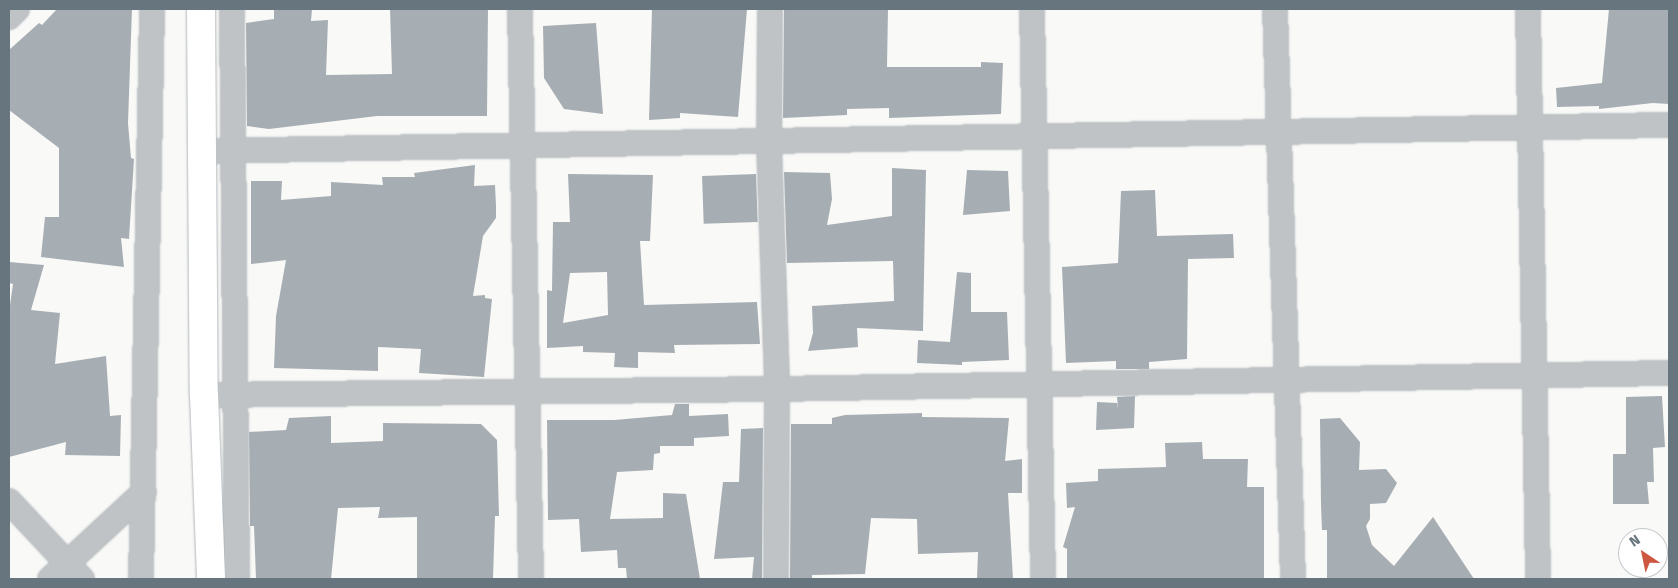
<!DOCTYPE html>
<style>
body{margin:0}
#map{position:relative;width:1678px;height:588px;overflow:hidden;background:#f9f9f7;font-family:"Fira Sans",sans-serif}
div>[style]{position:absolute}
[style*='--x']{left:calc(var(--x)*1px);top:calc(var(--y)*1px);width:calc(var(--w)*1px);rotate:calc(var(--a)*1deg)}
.building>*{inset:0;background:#a7aeb3;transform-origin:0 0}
.roads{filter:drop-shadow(0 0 1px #b1b7bb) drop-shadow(0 0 1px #b1b7bb)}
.street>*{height:24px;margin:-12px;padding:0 12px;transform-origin:12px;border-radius:12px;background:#bfc3c6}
.secondary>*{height:28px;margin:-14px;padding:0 14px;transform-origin:14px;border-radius:14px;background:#fff}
span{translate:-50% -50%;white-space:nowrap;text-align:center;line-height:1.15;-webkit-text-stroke:5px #fff;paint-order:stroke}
.frame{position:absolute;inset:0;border:10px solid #67767e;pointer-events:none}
.north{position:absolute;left:1618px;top:528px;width:50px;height:50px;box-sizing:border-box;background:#fff;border:1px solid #c2c8cb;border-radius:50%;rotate:326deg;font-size:14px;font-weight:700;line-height:20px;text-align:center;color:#67767e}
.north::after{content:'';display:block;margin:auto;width:18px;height:22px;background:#ce5742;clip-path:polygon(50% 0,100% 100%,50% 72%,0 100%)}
</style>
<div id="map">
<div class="building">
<i style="clip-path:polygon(57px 9px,132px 9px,128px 123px,131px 158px,134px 159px,129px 239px,121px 238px,124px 267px,41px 257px,45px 217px,59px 217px,59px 148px,9px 110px,9px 50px,39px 23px,42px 25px)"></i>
<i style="clip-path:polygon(274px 9px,312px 9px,311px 21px,328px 20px,326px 75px,392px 74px,390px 9px,488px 9px,487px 116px,377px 116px,269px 129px,247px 126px,246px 23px,274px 19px)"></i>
<i style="clip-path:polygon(652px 9px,747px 9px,738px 117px,680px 113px,680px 118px,649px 120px)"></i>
<i style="clip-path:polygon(784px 9px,888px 9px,887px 67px,981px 67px,981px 62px,1003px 63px,1001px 114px,889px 118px,889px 108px,847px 109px,847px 115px,783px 118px)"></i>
<i style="clip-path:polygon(1609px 9px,1669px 9px,1669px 104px,1653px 103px,1599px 109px,1599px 106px,1557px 107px,1556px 88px,1602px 83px)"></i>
<i style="clip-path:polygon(596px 23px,603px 114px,564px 109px,544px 78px,543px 26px)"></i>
<i style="clip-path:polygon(475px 165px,474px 186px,495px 185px,496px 206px,496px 218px,483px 236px,473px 296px,485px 295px,485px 298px,492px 299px,484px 377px,419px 373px,421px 349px,378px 347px,378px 371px,274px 368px,276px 316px,286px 260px,251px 264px,251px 181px,282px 181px,281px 200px,331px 196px,331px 182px,383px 185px,382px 177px,415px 177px,414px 173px)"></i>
<i style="clip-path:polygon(892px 168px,926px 170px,923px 331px,857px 328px,858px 347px,808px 351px,813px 333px,812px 306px,894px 301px,893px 261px,787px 263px,784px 172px,830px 173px,832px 199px,827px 225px,892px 216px)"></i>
<i style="clip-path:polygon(967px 170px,1008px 171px,1010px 211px,963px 215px)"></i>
<i style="clip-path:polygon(evenodd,568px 174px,653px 175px,650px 241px,640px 241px,644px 305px,757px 302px,760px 344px,674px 345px,675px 353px,638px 352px,638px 368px,614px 367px,615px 353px,583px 352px,583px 346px,547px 348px,547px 290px,552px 291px,553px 222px,570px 222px,568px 174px,607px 272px,608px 315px,563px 323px,570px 273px,607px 272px)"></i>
<i style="left:756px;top:174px;width:48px;height:54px;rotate:88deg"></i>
<i style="clip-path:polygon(1155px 190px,1157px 236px,1233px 234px,1234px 258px,1188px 259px,1187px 359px,1149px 362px,1149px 369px,1116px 369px,1116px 361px,1066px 363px,1062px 267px,1118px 263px,1121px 191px)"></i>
<i style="clip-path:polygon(9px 262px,44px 265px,31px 310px,60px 313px,55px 364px,106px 356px,110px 416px,121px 415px,120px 456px,65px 455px,66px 442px,9px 457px,9px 312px,13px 284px,9px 283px)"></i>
<i style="clip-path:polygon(957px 272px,971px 273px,971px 312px,1007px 312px,1009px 360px,962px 362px,962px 365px,917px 363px,918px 340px,950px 342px)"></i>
<i style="clip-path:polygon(1135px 396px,1134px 428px,1096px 430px,1097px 402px,1117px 403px,1118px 409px,1117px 397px)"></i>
<i style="clip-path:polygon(1662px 396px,1665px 447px,1653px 448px,1654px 482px,1647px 482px,1649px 504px,1613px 504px,1613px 454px,1626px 454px,1626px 397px)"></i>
<i style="clip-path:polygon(675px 404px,689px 404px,689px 416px,728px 414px,729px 436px,694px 438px,694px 446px,660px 446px,660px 453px,654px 454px,653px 470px,617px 472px,610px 519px,663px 518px,663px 493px,686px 494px,700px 579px,627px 579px,626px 568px,618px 568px,617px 550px,581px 552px,579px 519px,548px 520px,547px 420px,614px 420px,672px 415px)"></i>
<i style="clip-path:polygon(922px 413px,922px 417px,1009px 418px,1005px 461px,1022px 459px,1022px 493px,1008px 493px,1013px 579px,977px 579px,978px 552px,918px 554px,917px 519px,871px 518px,865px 574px,812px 575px,812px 579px,790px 579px,791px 424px,832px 424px,832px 418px,845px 415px)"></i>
<i style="clip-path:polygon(331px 416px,331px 443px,383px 441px,383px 423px,481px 424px,497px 440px,499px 516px,495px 516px,493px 579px,417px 579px,417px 517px,378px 518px,380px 507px,338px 508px,331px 579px,256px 579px,254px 526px,250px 526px,249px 432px,286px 430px,289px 418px)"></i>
<i style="clip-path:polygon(1340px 418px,1360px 442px,1359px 470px,1386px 469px,1397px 483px,1386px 503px,1370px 504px,1370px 519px,1366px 526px,1372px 545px,1394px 566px,1433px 517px,1474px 579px,1327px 579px,1327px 530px,1322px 530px,1321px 505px,1320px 419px)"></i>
<i style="clip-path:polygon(763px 428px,762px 579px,752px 579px,754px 557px,714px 559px,723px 482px,739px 482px,741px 429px)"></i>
<i style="clip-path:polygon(1202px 442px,1203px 459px,1248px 459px,1247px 487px,1264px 487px,1264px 579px,1067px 579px,1067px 549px,1063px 547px,1075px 507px,1067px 508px,1066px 483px,1098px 481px,1098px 469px,1166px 467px,1165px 443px)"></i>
</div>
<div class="roads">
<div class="street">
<i style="--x:232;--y:9;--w:570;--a:89.5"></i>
<i style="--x:520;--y:9;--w:570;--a:88.89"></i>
<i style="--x:770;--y:9;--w:133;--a:90.4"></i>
<i style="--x:769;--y:142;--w:247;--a:88.1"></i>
<i style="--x:777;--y:389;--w:190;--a:90.3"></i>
<i style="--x:1032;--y:9;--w:570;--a:88.89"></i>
<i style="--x:1275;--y:9;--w:570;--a:88.19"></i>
<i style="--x:1528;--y:9;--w:570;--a:88.99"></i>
<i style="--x:9;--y:17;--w:11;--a:-45"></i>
<i style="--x:205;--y:151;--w:1464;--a:-1.02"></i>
<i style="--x:204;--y:395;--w:573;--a:-0.6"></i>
<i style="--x:777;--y:389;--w:892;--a:-1.03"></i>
<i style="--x:9;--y:501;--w:107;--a:46.9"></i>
<i style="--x:50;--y:579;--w:128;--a:-42.8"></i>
<i style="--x:141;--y:579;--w:570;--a:-88.89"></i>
</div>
<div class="secondary">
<i style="--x:201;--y:9;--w:386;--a:89.6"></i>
<i style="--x:204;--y:395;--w:184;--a:87.8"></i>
</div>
</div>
<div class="frame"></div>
<div class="north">N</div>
</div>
